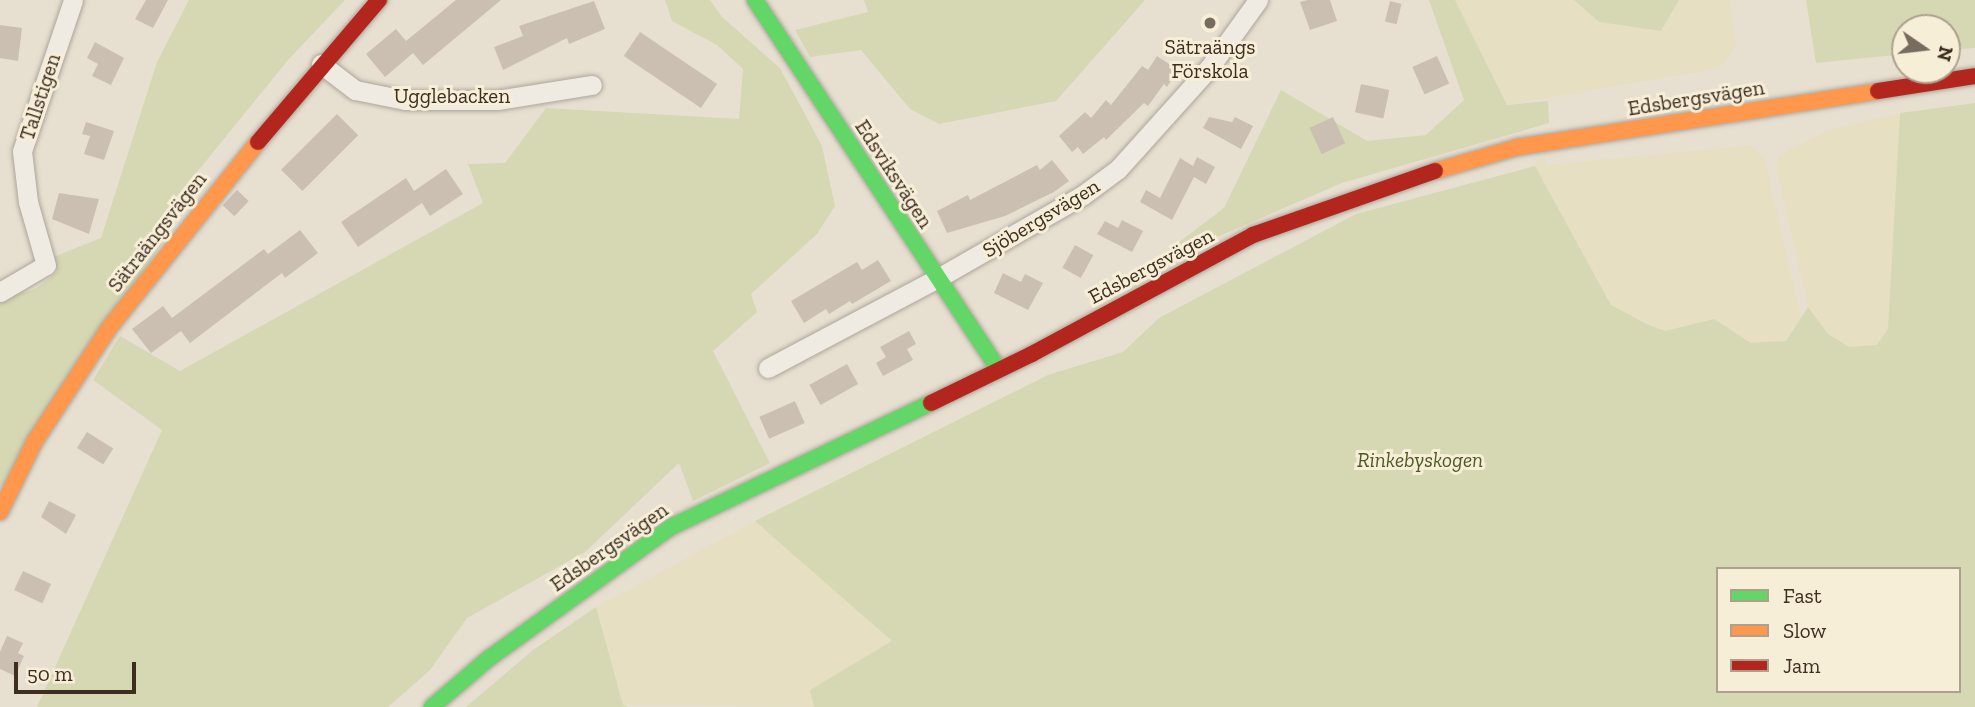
<!DOCTYPE html>
<meta charset="utf-8">
<style>
body{margin:0}
#map{position:relative;width:1975px;height:707px;overflow:hidden;background:#e7e0d1;font-family:"Zilla Slab",serif}
div>[style]{position:absolute}
[style*='--x']{left:calc(var(--x)*1px);top:calc(var(--y)*1px);width:calc(var(--w)*1px);rotate:calc(var(--a)*1deg)}
.farmland>*{inset:0;background:#e6dfc2}
.green>*{inset:0;background:#d6d7b3}
.building>*{inset:0;background:#cbbfb2;transform-origin:0 0}
.roads{filter:drop-shadow(0 0 2px #ada599) drop-shadow(0 0 2px #ada599)}
.street>*{height:19px;margin:-9.5px;padding:0 9.5px;transform-origin:9.5px;border-radius:9.5px;background:#efebe3}
.fast>*{height:16px;margin:-8px;padding:0 8px;transform-origin:8px;border-radius:8px;background:#63d668}
.slow>*{height:16px;margin:-8px;padding:0 8px;transform-origin:8px;border-radius:8px;background:#ff974d}
.jam>*{height:16px;margin:-8px;padding:0 8px;transform-origin:8px;border-radius:8px;background:#b3261e}
.dots>*{width:19px;height:19px;translate:-50% -50%;box-sizing:border-box;border:4px solid #f7eed8;border-radius:50%}
span{translate:-50% -50%;white-space:nowrap;text-align:center;line-height:1.15;-webkit-text-stroke:6px #f7eed8;paint-order:stroke}
.poi-label{font-size:21px;color:#3d2e20}
.street-label{font-size:21px;color:#3d2e20}
.park-label{font-size:21px;color:#4d5a26;font-style:italic}
.legend{position:absolute;left:1716px;top:567px;width:245px;height:126px;box-sizing:border-box;background:#f7eed8;border:2px solid #ada18e;margin:0;padding:9px 12px;list-style:none;font-size:21px;color:#3d2e20}
.legend li{display:flex;align-items:center;gap:14px;height:35px}
.legend b{width:35px;border:2px solid #ada18e}
.north{position:absolute;left:1891px;top:14px;width:70px;height:70px;box-sizing:border-box;background:#f7eed8;border:2px solid #ada18e;border-radius:50%;rotate:104deg;font-size:19px;font-weight:700;line-height:28px;text-align:center;color:#3d2e20}
.north::after{content:'';display:block;margin:auto;width:24px;height:32px;background:#786c5e;clip-path:polygon(50% 0,100% 100%,50% 72%,0 100%)}
.scale{position:absolute;left:14px;top:662px;width:122px;height:32px;box-sizing:border-box;border:4px solid #3d2e20;border-top:0;padding-left:9px;font-size:21px;line-height:24px;white-space:nowrap;color:#3d2e20;-webkit-text-stroke:5px #f7eed8;paint-order:stroke}
</style>
<div id="map">
<div class="farmland">
<i style="clip-path:polygon(1455px 0,1574px 0,1599px 22px,1660px 31px,1679px 0,1730px 0,1736px 45px,1723px 65px,1704px 71px,1507px 105px)"></i>
<i style="clip-path:polygon(1900px 113px,1888px 330px,1877px 345px,1850px 347px,1828px 334px,1808px 307px,1777px 171px,1778px 156px,1829px 130px)"></i>
<i style="clip-path:polygon(1751px 145px,1765px 160px,1801px 319px,1786px 341px,1751px 343px,1714px 319px,1665px 331px,1611px 305px,1535px 166px,1538px 159px,1545px 157px,1547px 165px)"></i>
<i style="clip-path:polygon(755px 521px,893px 642px,811px 690px,814px 707px,623px 705px,596px 607px)"></i>
</div>
<div class="green">
<i style="clip-path:polygon(189px 0,345px 0,288px 60px,163px 214px,161px 224px,170px 231px,0 490px,0 299px,35px 289px,57px 272px,51px 258px,101px 238px,157px 62px)"></i>
<i style="clip-path:polygon(665px 0,710px 0,722px 17px,780px 68px,822px 146px,835px 206px,817px 234px,751px 294px,757px 312px,713px 351px,770px 463px,693px 501px,679px 463px,585px 552px,467px 618px,430px 670px,388px 707px,37px 707px,162px 430px,93px 380px,120px 336px,180px 371px,483px 203px,468px 164px,505px 163px,546px 108px,739px 119px,743px 69px,717px 45px,672px 21px)"></i>
<i style="clip-path:polygon(864px 0,1145px 0,1056px 101px,939px 124px,910px 109px,861px 50px,810px 57px,795px 30px,868px 12px)"></i>
<i style="clip-path:polygon(1429px 0,1455px 0,1507px 105px,1548px 101px,1549px 123px,1342px 183px,1145px 268px,1224px 208px,1281px 90px,1367px 141px,1426px 135px,1464px 100px)"></i>
<i style="clip-path:polygon(1574px 0,1679px 0,1661px 31px,1599px 22px)"></i>
<i style="clip-path:polygon(1806px 0,1975px 0,1975px 48px,1947px 50px,1947px 28px,1905px 28px,1905px 54px,1816px 63px)"></i>
<i style="clip-path:polygon(evenodd,1975px 103px,1975px 707px,814px 707px,810px 690px,892px 641px,755px 521px,1048px 375px,1123px 352px,1159px 318px,1356px 214px,1535px 166px,1611px 305px,1647px 324px,1665px 331px,1714px 319px,1751px 343px,1786px 341px,1808px 307px,1828px 334px,1849px 347px,1877px 345px,1888px 329px,1900px 113px,1975px 103px,1718px 569px,1959px 569px,1959px 691px,1718px 691px,1718px 569px)"></i>
<i style="clip-path:polygon(596px 607px,623px 705px,628px 707px,466px 707px,533px 650px)"></i>
</div>
<div class="building">
<i style="clip-path:polygon(146px 0,168px 0,153px 28px,135px 19px)"></i>
<i style="clip-path:polygon(456px 0,501px 0,423px 65px,413px 53px,385px 77px,366px 54px,396px 29px,406px 41px)"></i>
<i style="clip-path:polygon(1307px 0,1330px 0,1337px 21px,1310px 30px,1300px 2px)"></i>
<i style="clip-path:polygon(594px 1px,605px 29px,569px 44px,567px 38px,503px 70px,494px 47px,523px 36px,519px 26px)"></i>
<i style="left:1390px;top:1px;width:12px;height:21px;rotate:14deg"></i>
<i style="clip-path:polygon(0 25px,22px 28px,18px 61px,0 58px)"></i>
<i style="left:640px;top:32px;width:93px;height:29px;rotate:34deg"></i>
<i style="clip-path:polygon(95px 42px,124px 58px,111px 85px,92px 76px,98px 64px,87px 58px)"></i>
<i style="clip-path:polygon(1157px 56px,1178px 70px,1167px 87px,1164px 84px,1148px 106px,1144px 103px,1106px 140px,1104px 137px,1083px 154px,1078px 147px,1072px 152px,1059px 136px,1085px 112px,1091px 118px,1106px 100px,1111px 105px,1142px 66px,1148px 70px)"></i>
<i style="left:1437px;top:56px;width:30px;height:27px;rotate:66deg"></i>
<i style="left:1361px;top:84px;width:29px;height:29px;rotate:12deg"></i>
<i style="left:337px;top:114px;width:30px;height:79px;rotate:45deg"></i>
<i style="clip-path:polygon(1209px 117px,1232px 122px,1235px 117px,1253px 126px,1241px 149px,1203px 128px)"></i>
<i style="left:1333px;top:117px;width:29px;height:26px;rotate:65deg"></i>
<i style="clip-path:polygon(86px 122px,114px 131px,104px 160px,84px 154px,90px 136px,82px 134px)"></i>
<i style="clip-path:polygon(1197px 157px,1215px 167px,1206px 184px,1194px 177px,1172px 220px,1140px 202px,1146px 190px,1160px 198px,1180px 158px,1193px 166px)"></i>
<i style="clip-path:polygon(1052px 160px,1069px 181px,1054px 192px,1005px 216px,947px 233px,937px 211px,968px 195px,970px 200px,1037px 165px,1040px 170px)"></i>
<i style="clip-path:polygon(446px 169px,463px 194px,430px 216px,422px 203px,358px 247px,341px 222px,406px 178px,414px 191px)"></i>
<i style="left:237px;top:190px;width:16px;height:21px;rotate:43deg"></i>
<i style="clip-path:polygon(59px 193px,99px 199px,89px 234px,52px 219px)"></i>
<i style="clip-path:polygon(1122px 220px,1143px 231px,1132px 252px,1097px 234px,1105px 221px,1118px 228px)"></i>
<i style="clip-path:polygon(300px 230px,318px 253px,285px 278px,282px 273px,190px 343px,181px 331px,151px 353px,132px 329px,163px 306px,172px 318px,264px 249px,268px 254px)"></i>
<i style="left:1075px;top:245px;width:21px;height:26px;rotate:29deg"></i>
<i style="clip-path:polygon(878px 260px,891px 281px,852px 304px,850px 301px,829px 314px,826px 309px,804px 323px,791px 301px,857px 262px,862px 270px)"></i>
<i style="clip-path:polygon(1003px 273px,1021px 282px,1025px 274px,1043px 283px,1028px 310px,994px 293px)"></i>
<i style="clip-path:polygon(909px 331px,916px 344px,907px 349px,913px 360px,883px 376px,876px 363px,886px 357px,880px 347px)"></i>
<i style="left:847px;top:364px;width:23px;height:43px;rotate:61deg"></i>
<i style="left:795px;top:401px;width:24px;height:39px;rotate:66deg"></i>
<i style="left:87px;top:432px;width:31px;height:19px;rotate:32deg"></i>
<i style="clip-path:polygon(49px 501px,76px 515px,66px 534px,41px 517px)"></i>
<i style="left:23px;top:571px;width:31px;height:21px;rotate:25deg"></i>
<i style="clip-path:polygon(7px 636px,23px 643px,18px 653px,24px 656px,15px 676px,0 669px,0 652px)"></i>
</div>
<div class="roads">
<div class="street">
<i style="--x:321;--y:64;--w:43;--a:37.4"></i>
<i style="--x:355;--y:90;--w:51;--a:11.3"></i>
<i style="--x:405;--y:100;--w:92;--a:0"></i>
<i style="--x:497;--y:100;--w:96;--a:-9"></i>
<i style="--x:0;--y:292;--w:53;--a:-30.4"></i>
<i style="--x:46;--y:265;--w:66;--a:-105.9"></i>
<i style="--x:28;--y:202;--w:51;--a:-96.7"></i>
<i style="--x:22;--y:151;--w:159;--a:-71.3"></i>
<i style="--x:768;--y:368;--w:192;--a:-27.9"></i>
<i style="--x:938;--y:278;--w:167;--a:-29.8"></i>
<i style="--x:1083;--y:195;--w:44;--a:-36.6"></i>
<i style="--x:1118;--y:169;--w:136;--a:-48"></i>
<i style="--x:1209;--y:68;--w:84;--a:-54.2"></i>
</div>
<div class="fast">
<i style="--x:755;--y:0;--w:443;--a:56.6"></i>
<i style="--x:432;--y:707;--w:74;--a:-40.6"></i>
<i style="--x:488;--y:659;--w:226;--a:-35.8"></i>
<i style="--x:671;--y:527;--w:288;--a:-25.5"></i>
</div>
<div class="slow">
<i style="--x:1435;--y:171;--w:86;--a:-16.1"></i>
<i style="--x:1518;--y:147;--w:364;--a:-8.8"></i>
<i style="--x:0;--y:512;--w:79;--a:-63.8"></i>
<i style="--x:35;--y:441;--w:135;--a:-56.8"></i>
<i style="--x:109;--y:328;--w:238;--a:-51.3"></i>
</div>
<div class="jam">
<i style="--x:1878;--y:91;--w:98;--a:-8.8"></i>
<i style="--x:258;--y:142;--w:187;--a:-49.6"></i>
<i style="--x:931;--y:403;--w:112;--a:-25.9"></i>
<i style="--x:1032;--y:354;--w:251;--a:-28.3"></i>
<i style="--x:1253;--y:235;--w:193;--a:-19.4"></i>
</div>
</div>
<div class="dots">
<i style="left:1210px;top:23px;background:#786c5e"></i>
</div>
<div class="poi-label">
<span style="left:1210px;top:59px">Sätraängs<br>Förskola</span>
</div>
<div class="street-label">
<span style="left:452px;top:96px">Ugglebacken</span>
<span style="left:40px;top:97px;rotate:-72deg">Tallstigen</span>
<span style="left:1696px;top:98px;rotate:-9deg">Edsbergsvägen</span>
<span style="left:894px;top:174px;rotate:57deg">Edsviksvägen</span>
<span style="left:1041px;top:218px;rotate:-31deg">Sjöbergsvägen</span>
<span style="left:157px;top:232px;rotate:-52deg">Sätraängsvägen</span>
<span style="left:1151px;top:266px;rotate:-28deg">Edsbergsvägen</span>
<span style="left:609px;top:547px;rotate:-35deg">Edsbergsvägen</span>
</div>
<div class="park-label">
<span style="left:1420px;top:460px">Rinkebyskogen</span>
</div>
<ul class="legend">
<li><b style="height:9px;background:#63d668"></b>Fast</li>
<li><b style="height:9px;background:#ff974d"></b>Slow</li>
<li><b style="height:9px;background:#b3261e"></b>Jam</li>
</ul>
<div class="north">N</div>
<div class="scale">50 m</div>
</div>
